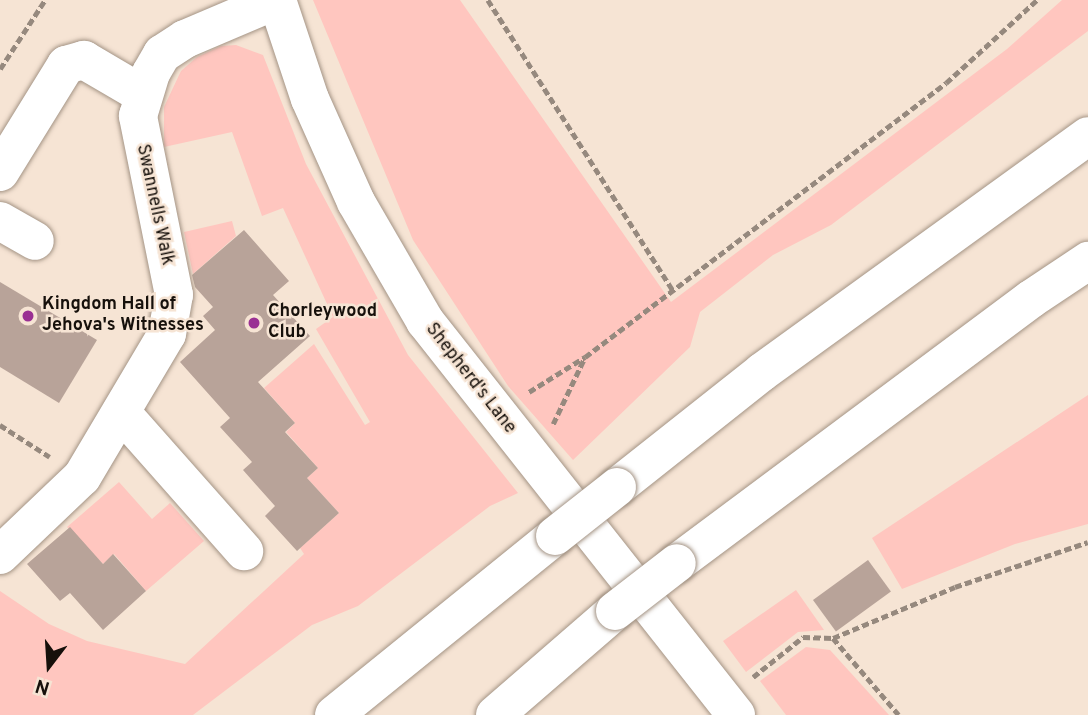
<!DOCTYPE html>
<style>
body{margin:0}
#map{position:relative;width:1088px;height:715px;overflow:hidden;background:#f6e4d4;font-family:Overpass,sans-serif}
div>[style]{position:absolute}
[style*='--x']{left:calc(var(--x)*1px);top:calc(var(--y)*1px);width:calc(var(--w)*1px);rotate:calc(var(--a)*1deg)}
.green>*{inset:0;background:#ffc6bf}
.building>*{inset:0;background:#b8a399;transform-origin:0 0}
.path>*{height:4.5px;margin-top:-2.25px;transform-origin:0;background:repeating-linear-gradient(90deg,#96897e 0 7px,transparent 0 10.5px)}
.roads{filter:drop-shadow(0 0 2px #a49485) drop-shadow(0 0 2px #a49485)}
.minor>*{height:38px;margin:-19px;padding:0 19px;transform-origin:19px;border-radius:19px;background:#fff}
.highway>*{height:38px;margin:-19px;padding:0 19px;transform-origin:19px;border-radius:19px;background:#fff}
.bridges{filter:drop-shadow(0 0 2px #a49485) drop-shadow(0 0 2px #a49485)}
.highway-bridge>*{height:38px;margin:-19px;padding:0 19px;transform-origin:19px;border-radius:19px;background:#fff}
.dots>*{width:19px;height:19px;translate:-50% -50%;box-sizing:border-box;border:4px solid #f6e4d4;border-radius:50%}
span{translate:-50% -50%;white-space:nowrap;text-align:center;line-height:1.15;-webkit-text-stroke:5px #f6e4d4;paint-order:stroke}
.street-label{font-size:18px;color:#16100b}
.poi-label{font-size:18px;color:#16100b;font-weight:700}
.left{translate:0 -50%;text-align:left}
.north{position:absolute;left:14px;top:631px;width:70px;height:70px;-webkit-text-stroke:5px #f6e4d4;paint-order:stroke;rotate:197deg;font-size:19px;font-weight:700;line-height:28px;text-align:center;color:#16100b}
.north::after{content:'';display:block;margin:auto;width:24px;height:32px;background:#16100b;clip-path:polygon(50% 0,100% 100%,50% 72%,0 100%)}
</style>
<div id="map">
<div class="green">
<i style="clip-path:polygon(313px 0,460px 0,671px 302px,1007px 49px,1062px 0,1088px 0,1088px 31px,831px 225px,773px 255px,700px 312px,690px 347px,573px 460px,508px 386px,413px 240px)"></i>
<i style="clip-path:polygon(236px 45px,263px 55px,306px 164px,408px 355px,518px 493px,490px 506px,358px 606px,312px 625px,193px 715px,0 715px,0 591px,49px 624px,87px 641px,185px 664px,304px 554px,300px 548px,339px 513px,307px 478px,318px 468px,286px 432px,295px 423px,264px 388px,314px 344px,365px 425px,370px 422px,316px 329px,333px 317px,283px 208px,262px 216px,232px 132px,164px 147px,164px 107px,181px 71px,197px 57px,221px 46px)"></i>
<i style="clip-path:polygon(232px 221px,236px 236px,193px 274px,184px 232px)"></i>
<i style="clip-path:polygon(1088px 395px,1088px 524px,1015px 544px,902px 589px,872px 538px)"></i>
<i style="clip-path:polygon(119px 482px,152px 519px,170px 503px,204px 541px,146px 591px,114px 554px,103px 564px,67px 527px)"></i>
<i style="clip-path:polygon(796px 590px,824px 630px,798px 632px,746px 672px,723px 641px)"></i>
<i style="clip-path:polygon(806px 647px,830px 650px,889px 715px,786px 715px,760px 681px)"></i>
</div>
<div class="building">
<i style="clip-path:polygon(244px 230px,289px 281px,273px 295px,310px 336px,258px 382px,295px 423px,285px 432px,318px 468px,307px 478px,339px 513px,297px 551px,265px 516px,275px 506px,243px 470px,252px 462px,220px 427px,230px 418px,180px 362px,215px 330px,203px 316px,213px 307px,195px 287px,192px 275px)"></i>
<i style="clip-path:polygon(0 282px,97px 340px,59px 403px,0 367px)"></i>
<i style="clip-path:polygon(70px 527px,103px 564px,113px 554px,146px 591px,103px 630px,70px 593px,60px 601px,27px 564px)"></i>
<i style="left:868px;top:560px;width:39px;height:68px;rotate:54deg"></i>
</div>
<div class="path">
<i style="--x:488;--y:0;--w:344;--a:57.5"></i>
<i style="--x:0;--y:69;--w:82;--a:-56.9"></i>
<i style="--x:529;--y:392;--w:66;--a:-32"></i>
<i style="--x:585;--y:357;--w:453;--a:-37.2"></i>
<i style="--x:946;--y:83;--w:123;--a:-42.4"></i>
<i style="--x:553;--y:424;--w:72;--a:-64.5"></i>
<i style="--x:0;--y:425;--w:59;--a:32.6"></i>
<i style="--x:833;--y:638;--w:101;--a:49.4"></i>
<i style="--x:753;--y:677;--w:64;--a:-38.7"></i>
<i style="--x:803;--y:637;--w:30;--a:2"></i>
<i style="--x:833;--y:638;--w:132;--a:-22.7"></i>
<i style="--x:955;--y:587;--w:140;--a:-18.7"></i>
</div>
<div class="roads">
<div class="minor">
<i style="--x:277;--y:0;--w:104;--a:71.6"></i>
<i style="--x:310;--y:99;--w:113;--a:65.9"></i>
<i style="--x:356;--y:202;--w:138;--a:59.9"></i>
<i style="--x:425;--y:321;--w:502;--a:51.71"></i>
<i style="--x:0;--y:172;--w:126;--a:-58.3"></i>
<i style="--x:66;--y:65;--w:19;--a:-16"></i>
<i style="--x:84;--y:60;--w:67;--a:30.4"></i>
<i style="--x:0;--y:221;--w:40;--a:29.7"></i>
<i style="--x:121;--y:412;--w:186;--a:48.5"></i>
<i style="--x:0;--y:555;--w:113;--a:-43.6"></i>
<i style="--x:82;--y:477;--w:166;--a:-59.3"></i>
<i style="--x:167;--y:334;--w:40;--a:-80"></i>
<i style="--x:174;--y:295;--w:183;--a:-101.4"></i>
<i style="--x:138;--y:116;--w:45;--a:-73.2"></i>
<i style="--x:151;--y:73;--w:22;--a:-60"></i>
<i style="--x:162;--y:54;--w:27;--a:-33"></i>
<i style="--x:185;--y:39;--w:100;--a:-23"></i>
</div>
<div class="highway">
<i style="--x:617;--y:487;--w:185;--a:-38.4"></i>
<i style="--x:762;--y:372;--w:402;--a:-35.9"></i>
<i style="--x:677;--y:563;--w:442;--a:-36.7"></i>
<i style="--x:1031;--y:299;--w:69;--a:-33.7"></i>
<i style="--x:334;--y:715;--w:284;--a:-39"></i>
<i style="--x:495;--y:715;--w:159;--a:-40.9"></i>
</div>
</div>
<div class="bridges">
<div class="highway-bridge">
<i style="--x:555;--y:536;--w:79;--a:-38.3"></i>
<i style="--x:615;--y:611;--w:78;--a:-37.7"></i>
</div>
</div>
<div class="dots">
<i style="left:28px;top:316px;background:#9a3093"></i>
<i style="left:254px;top:323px;background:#9a3093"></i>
</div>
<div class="street-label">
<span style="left:154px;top:205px;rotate:78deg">Swannells Walk</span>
<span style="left:470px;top:379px;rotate:52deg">Shepherd's Lane</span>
</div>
<div class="poi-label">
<span class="left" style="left:42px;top:316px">Kingdom Hall of<br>Jehova's Witnesses</span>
<span class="left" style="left:268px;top:323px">Chorleywood<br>Club</span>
</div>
<div class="north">N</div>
</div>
